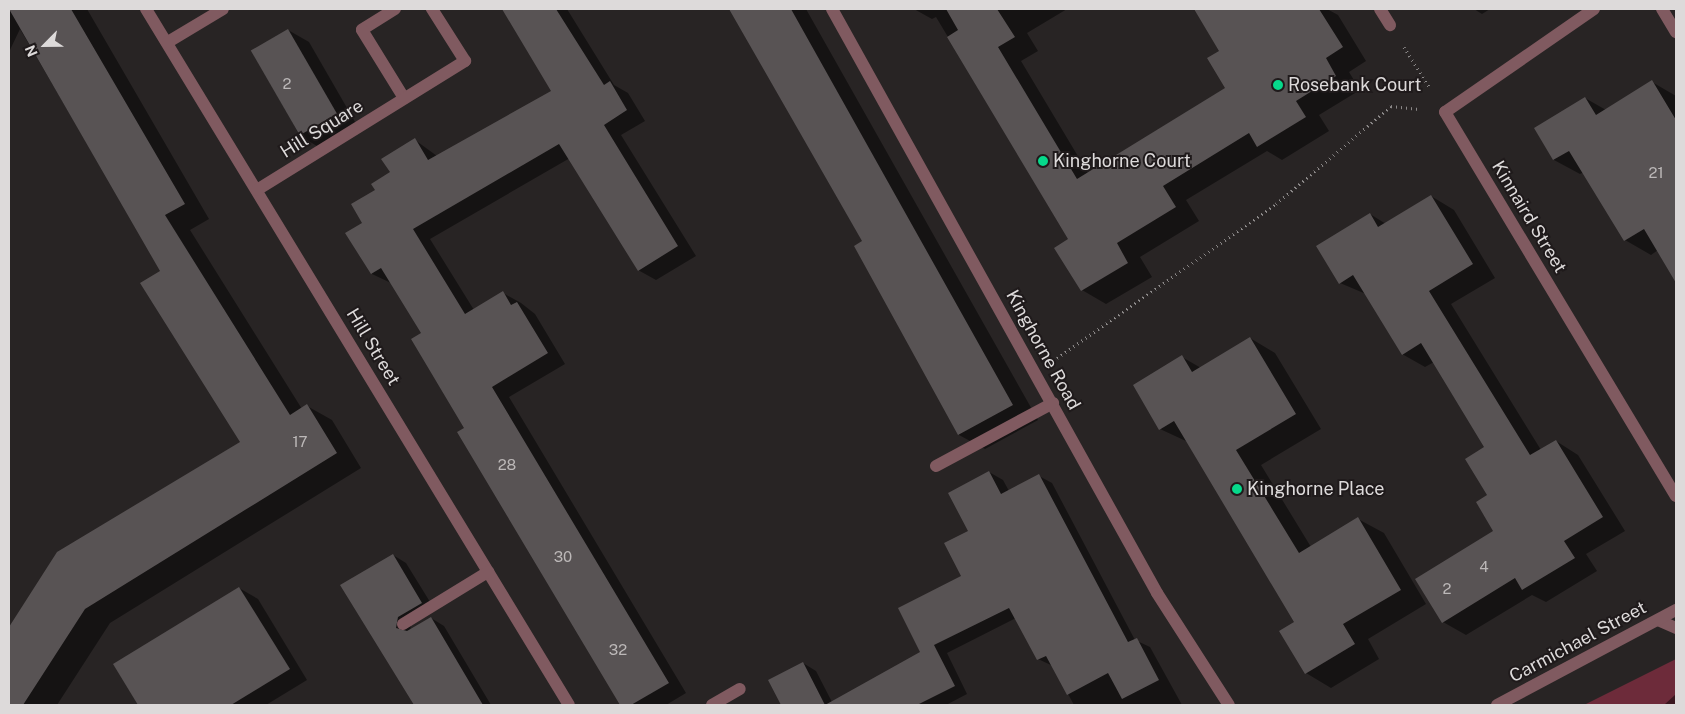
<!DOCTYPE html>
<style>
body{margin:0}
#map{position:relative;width:1685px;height:714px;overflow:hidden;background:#282424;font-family:"Public Sans",sans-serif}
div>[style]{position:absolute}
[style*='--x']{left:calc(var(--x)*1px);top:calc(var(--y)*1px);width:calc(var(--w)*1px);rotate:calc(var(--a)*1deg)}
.green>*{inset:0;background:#6d2b3a}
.shadow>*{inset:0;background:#0007}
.building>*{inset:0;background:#585354;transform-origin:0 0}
.path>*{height:3px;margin-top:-1.5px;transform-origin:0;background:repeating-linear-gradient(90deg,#8b8888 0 1px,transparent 0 5px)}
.minor>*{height:12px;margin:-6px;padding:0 6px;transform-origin:6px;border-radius:6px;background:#805a60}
.dots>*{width:14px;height:14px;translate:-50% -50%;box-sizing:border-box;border:2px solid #1f1a1b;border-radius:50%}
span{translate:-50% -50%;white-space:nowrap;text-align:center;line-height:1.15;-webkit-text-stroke:4px #1f1a1b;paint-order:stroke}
.number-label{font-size:15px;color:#bcb8b8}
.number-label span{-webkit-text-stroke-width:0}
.poi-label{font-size:18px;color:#dddada}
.left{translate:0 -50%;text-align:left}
.street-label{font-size:18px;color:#dddada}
.frame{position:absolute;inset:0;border:10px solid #dddada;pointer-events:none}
.north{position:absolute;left:20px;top:20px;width:50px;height:50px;-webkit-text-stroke:4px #1f1a1b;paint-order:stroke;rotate:247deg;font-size:14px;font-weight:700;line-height:20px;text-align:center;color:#dddada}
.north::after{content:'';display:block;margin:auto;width:18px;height:22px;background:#dddada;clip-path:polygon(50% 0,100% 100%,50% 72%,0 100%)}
</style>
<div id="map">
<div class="green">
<i style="clip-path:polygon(1676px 659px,1676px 705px,1584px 705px)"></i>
</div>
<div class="shadow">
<i style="clip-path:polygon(9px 9px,87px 9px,209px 219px,190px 230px,302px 409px,307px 406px,332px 420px,361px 468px,110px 623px,57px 705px,9px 705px,9px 629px,58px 553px,241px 442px,162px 271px,20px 29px,9px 52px)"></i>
<i style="clip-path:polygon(513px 9px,567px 9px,614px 85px,628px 93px,645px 121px,621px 135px,696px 256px,656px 280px,638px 270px,570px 158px,430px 239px,474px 310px,503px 293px,521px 303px,535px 314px,565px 364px,509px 397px,686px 693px,666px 705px,622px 705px,458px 432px,466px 428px,423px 333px,391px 283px,372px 274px,364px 223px,377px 190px,415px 140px,437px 156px,553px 91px)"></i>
<i style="clip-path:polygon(730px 9px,806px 9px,1038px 420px,985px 449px,959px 435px,856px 246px,864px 242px)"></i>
<i style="clip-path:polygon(914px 9px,1067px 9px,1027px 33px,1038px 51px,1021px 61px,1088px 173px,1226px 88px,1221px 51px,1196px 9px,1327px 9px,1338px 15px,1366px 61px,1349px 72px,1360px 90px,1319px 115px,1329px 131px,1282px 160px,1267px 151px,1186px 200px,1199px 221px,1140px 257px,1152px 277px,1106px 304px,1082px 290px,1070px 240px,936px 17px,932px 19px)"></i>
<i style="clip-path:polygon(1474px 9px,1490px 9px,1482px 14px)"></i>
<i style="clip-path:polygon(288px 30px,309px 42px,358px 127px,322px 149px,300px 136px,253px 52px)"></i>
<i style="clip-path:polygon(1652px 82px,1676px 96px,1676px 281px,1658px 250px,1651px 255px,1625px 240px,1584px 172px,1580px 174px,1554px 160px,1535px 128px,1585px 98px,1606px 110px)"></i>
<i style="clip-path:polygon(1431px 196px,1454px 210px,1495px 278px,1451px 304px,1541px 450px,1556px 441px,1578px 455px,1625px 531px,1586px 554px,1597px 571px,1546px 602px,1532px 595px,1466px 635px,1443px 622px,1495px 532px,1486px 447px,1434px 362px,1425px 367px,1402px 354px,1366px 294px,1340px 283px,1370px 214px,1386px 224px)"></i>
<i style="clip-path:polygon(1250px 338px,1275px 353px,1321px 429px,1261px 465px,1311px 547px,1358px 519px,1384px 533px,1426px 604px,1368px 639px,1379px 659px,1331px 688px,1306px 673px,1296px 622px,1188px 442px,1160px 429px,1182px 357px,1201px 368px)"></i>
<i style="clip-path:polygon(989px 472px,1003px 480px,1009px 491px,1039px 476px,1052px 483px,1135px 640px,1150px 647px,1182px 705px,1074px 705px,1053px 666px,1038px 659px,1016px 618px,947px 653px,967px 694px,946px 705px,783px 705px,770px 681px,803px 663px,816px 671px,832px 702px,921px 653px,963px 576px,970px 531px)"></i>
<i style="clip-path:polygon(393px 555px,406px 563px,435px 610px,411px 625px,410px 631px,431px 618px,444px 626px,491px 705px,418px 705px,342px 586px)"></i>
<i style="clip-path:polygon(239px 588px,258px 599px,307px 680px,266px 705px,140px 705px,115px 664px)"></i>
<i style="clip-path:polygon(1676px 694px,1676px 705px,1664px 705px)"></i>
</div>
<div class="building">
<i style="clip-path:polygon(9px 9px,71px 9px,185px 204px,165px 215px,290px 415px,307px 404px,337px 453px,85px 609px,23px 705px,9px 705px,9px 627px,57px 552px,240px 442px,140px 283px,160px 271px)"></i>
<i style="clip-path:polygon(502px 9px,556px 9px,604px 85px,610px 81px,627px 110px,604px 125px,678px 246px,638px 271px,559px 144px,413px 229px,465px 314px,503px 291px,511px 305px,517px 302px,548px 353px,492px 387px,669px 683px,631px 705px,620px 705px,457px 432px,464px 428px,411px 339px,421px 333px,381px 268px,371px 274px,345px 233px,362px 223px,351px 204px,375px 190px,371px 184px,390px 172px,381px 159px,415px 138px,428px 160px,551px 91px)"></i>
<i style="clip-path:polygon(729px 9px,791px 9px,1013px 405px,958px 435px,854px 246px,862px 241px)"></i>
<i style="clip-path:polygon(946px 9px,997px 9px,1015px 37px,998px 47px,1077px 179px,1225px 88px,1207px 58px,1219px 51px,1194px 9px,1319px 9px,1343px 47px,1326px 58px,1336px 76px,1296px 101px,1306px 117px,1257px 147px,1249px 133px,1163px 186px,1176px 207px,1117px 243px,1128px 263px,1081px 291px,1054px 248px,1068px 239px,947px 37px,958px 30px)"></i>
<i style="left:288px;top:29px;width:98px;height:43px;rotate:60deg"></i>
<i style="clip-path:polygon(1652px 80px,1676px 120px,1676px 283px,1644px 229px,1624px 241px,1569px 151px,1553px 160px,1534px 128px,1585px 97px,1596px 115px)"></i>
<i style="clip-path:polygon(1431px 195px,1473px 264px,1429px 291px,1530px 455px,1556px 440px,1603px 517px,1564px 541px,1575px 558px,1522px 590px,1515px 578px,1442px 623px,1415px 579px,1493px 531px,1476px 502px,1487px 495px,1465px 459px,1484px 447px,1421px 343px,1402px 355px,1353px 275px,1339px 284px,1316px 246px,1370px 213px,1378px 227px)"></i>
<i style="clip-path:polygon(1250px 337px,1296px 414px,1236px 450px,1299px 553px,1358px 517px,1401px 590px,1343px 624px,1355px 644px,1305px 674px,1279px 631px,1294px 622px,1174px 421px,1159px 430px,1133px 385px,1182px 355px,1192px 372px)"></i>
<i style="clip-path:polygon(989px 471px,1001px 494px,1039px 474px,1128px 642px,1137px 638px,1159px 680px,1122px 699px,1108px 673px,1067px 695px,1046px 656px,1037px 660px,1009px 608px,934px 645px,955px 686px,917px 705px,781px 705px,768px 680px,803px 662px,825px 705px,920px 652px,898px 608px,961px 576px,944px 543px,968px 531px,948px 493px)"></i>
<i style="clip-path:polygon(393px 554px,422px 603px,398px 617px,396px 628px,407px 631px,431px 617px,483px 705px,414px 705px,340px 585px)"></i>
<i style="clip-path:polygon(239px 587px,290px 669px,231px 705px,138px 705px,113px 664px)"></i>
</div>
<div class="path">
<i style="--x:1404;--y:47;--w:49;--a:57.6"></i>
<i style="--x:1057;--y:358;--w:268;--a:-35.1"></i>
<i style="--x:1276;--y:204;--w:151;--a:-40.4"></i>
<i style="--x:1391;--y:106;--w:28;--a:6"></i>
</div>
<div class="minor">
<i style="--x:146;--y:9;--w:814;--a:58.71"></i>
<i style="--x:395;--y:9;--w:39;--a:148"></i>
<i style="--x:362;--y:30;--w:80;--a:58.3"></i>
<i style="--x:832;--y:9;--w:668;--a:60.9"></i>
<i style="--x:1157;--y:593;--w:133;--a:57.3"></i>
<i style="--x:1380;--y:9;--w:19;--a:58"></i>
<i style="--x:1594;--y:9;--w:181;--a:145.3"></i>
<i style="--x:1445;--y:112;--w:448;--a:59"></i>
<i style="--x:1662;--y:9;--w:27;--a:59"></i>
<i style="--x:168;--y:42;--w:64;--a:-31"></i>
<i style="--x:257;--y:190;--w:245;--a:-31.8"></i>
<i style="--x:465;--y:61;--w:62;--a:-122.4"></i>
<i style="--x:936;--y:466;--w:133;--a:-28.3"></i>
<i style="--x:1658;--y:620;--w:20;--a:24"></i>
<i style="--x:403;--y:624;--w:100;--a:-31.5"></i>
<i style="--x:712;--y:705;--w:32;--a:-30"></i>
<i style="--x:1497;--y:705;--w:203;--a:-28"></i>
</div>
<div class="dots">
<i style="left:1278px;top:85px;background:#06d98b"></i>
<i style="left:1043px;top:161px;background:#06d98b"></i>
<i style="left:1237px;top:489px;background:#06d98b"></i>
</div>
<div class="number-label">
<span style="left:287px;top:84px">2</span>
<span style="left:1656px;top:173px">21</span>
<span style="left:300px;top:442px">17</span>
<span style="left:507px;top:465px">28</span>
<span style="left:563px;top:557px">30</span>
<span style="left:1484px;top:567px">4</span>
<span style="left:1447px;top:589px">2</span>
<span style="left:618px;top:650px">32</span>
</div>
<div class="poi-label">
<span class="left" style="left:1288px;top:85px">Rosebank Court</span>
<span class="left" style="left:1053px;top:161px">Kinghorne Court</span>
<span class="left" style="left:1247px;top:489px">Kinghorne Place</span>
</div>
<div class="street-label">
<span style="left:322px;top:129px;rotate:-32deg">Hill Square</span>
<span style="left:1529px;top:217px;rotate:59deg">Kinnaird Street</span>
<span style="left:373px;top:347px;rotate:59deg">Hill Street</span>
<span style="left:1043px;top:350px;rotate:61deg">Kinghorne Road</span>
<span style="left:1578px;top:642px;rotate:-28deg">Carmichael Street</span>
</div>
<div class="frame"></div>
<div class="north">N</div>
</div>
